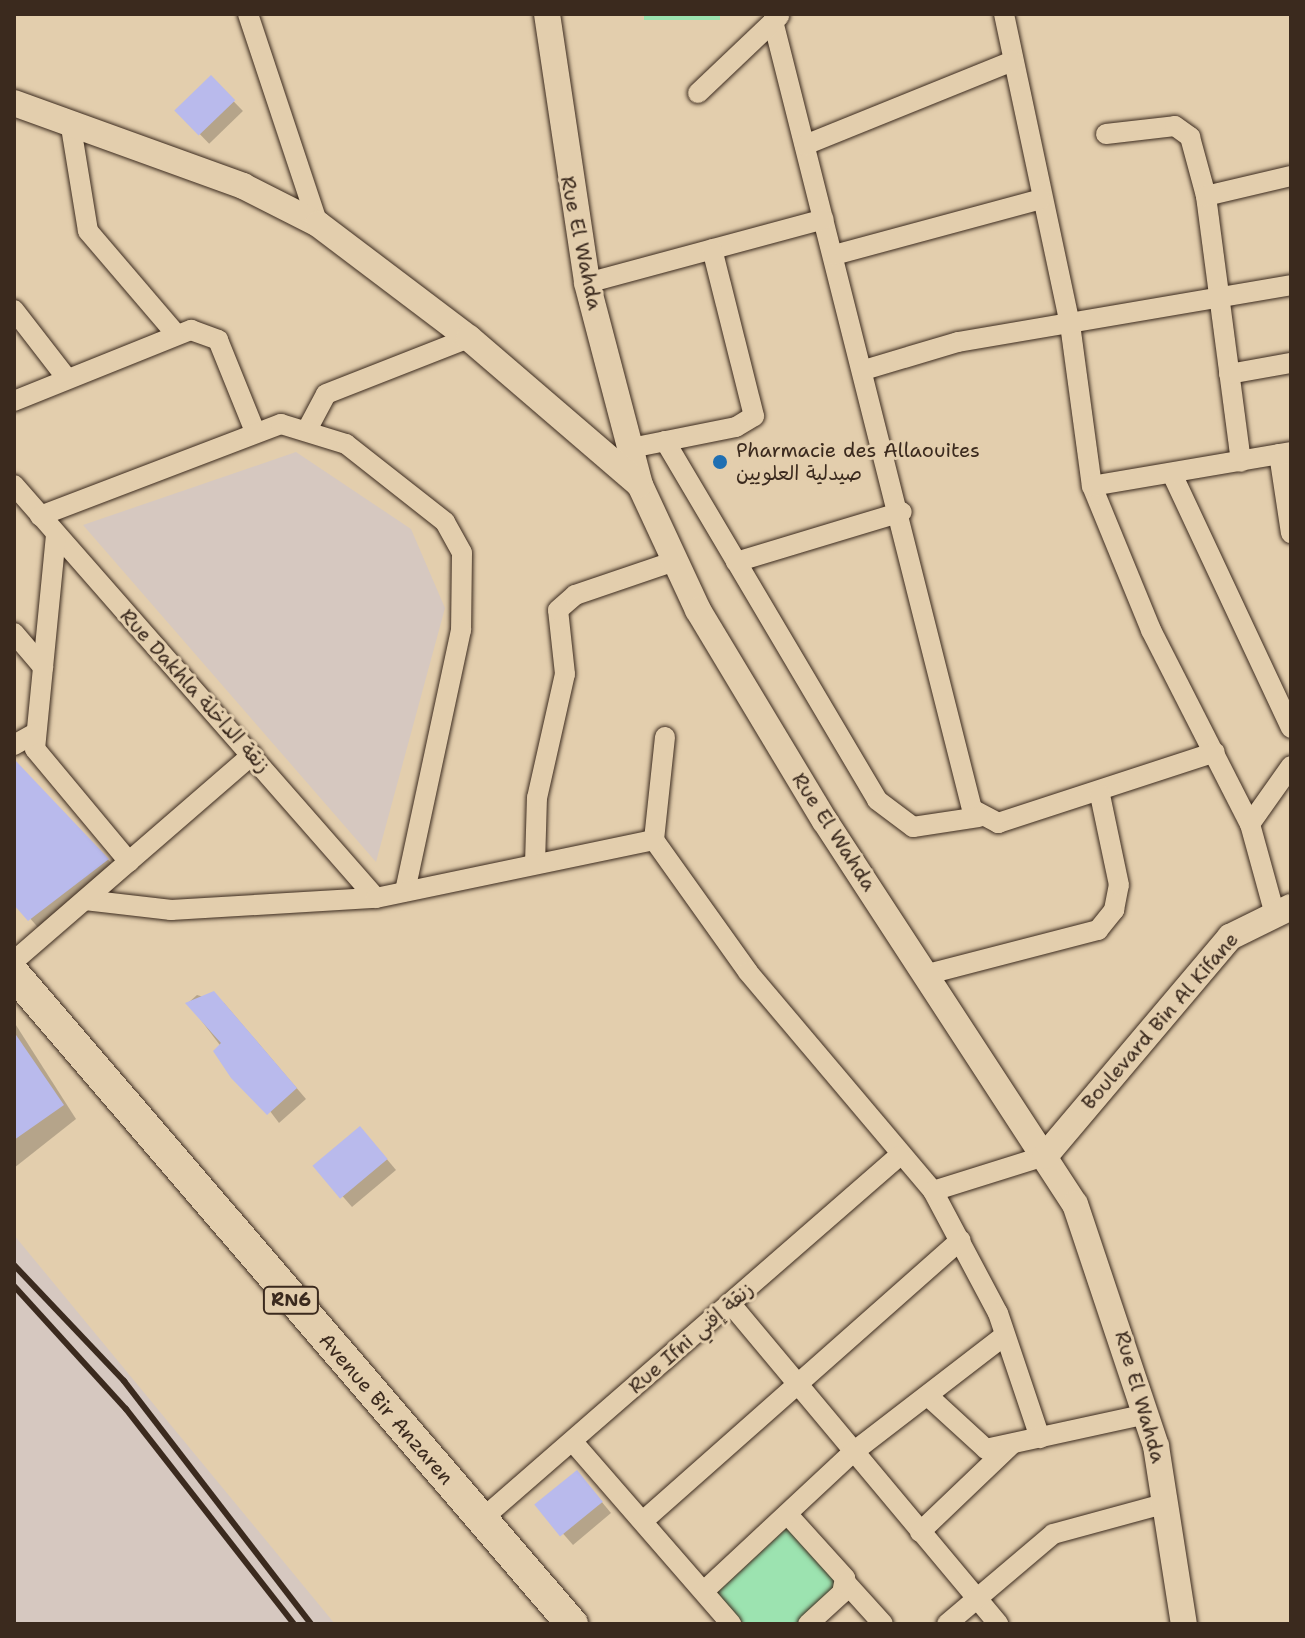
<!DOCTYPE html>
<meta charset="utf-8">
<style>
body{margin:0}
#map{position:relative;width:1305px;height:1638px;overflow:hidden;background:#e3cead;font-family:"Shantell Sans","Playpen Sans Arabic",sans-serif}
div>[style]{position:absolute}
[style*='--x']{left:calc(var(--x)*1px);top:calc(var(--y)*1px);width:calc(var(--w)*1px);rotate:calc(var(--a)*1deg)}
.built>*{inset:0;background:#d6c8c0}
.green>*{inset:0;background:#9ce3b0;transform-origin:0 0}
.shadow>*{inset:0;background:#0003;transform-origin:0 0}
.building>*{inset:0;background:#b9baec;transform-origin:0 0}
.roads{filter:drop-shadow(0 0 2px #3b2a1e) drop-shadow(0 0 2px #3b2a1e)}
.minor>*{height:20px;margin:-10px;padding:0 10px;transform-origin:10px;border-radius:10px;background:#e3cead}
.tertiary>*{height:26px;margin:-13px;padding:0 13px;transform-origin:13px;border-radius:13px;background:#e3cead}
.primary>*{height:32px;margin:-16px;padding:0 16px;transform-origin:16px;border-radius:16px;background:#e3cead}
.rail>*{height:6px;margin:-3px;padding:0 3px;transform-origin:3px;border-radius:3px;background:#3b2a1e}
.dots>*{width:22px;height:22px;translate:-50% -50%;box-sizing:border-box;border:4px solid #e3cead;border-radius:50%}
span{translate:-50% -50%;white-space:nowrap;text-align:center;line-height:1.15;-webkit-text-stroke:6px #e3cead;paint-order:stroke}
.shield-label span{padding:2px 6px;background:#e3cead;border:2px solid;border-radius:6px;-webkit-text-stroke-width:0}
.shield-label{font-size:18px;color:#3b2a1e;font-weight:700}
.street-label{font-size:20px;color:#3b2a1e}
.poi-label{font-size:20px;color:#3b2a1e}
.left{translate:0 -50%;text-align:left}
.frame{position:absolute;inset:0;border:16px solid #3b2a1e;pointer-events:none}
</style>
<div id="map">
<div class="built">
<i style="clip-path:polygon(296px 452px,411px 529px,445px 608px,376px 862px,83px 525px)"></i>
<i style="clip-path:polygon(14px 1235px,335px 1624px,14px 1624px)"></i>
</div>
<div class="green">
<i style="left:644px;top:14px;width:76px;height:6px"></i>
<i style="clip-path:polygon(789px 1526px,837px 1575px,834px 1591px,796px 1624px,744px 1624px,717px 1593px)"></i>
</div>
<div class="shadow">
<i style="left:211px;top:78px;width:46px;height:47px;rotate:46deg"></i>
<i style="clip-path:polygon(14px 762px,120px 872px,42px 932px,14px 900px)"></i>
<i style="clip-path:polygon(197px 995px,224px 1003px,306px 1099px,279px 1123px,188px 1003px)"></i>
<i style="clip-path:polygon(14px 1022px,76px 1119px,14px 1168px)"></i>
<i style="clip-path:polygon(370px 1139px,396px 1170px,352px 1207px,316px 1166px)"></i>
<i style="clip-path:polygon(586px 1483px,611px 1513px,573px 1545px,538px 1505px)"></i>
</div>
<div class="building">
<i style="left:211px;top:75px;width:35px;height:51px;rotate:46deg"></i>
<i style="clip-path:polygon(14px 759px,109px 859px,28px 921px,14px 905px)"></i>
<i style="clip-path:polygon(214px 991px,297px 1088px,267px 1115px,231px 1078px,213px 1051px,221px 1043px,185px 1003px)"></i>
<i style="clip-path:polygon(14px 1032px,64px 1105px,14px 1140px)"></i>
<i style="left:360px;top:1126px;width:43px;height:62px;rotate:50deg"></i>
<i style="left:577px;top:1470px;width:41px;height:55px;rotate:51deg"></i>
</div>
<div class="roads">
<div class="minor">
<i style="--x:248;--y:14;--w:221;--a:71.6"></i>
<i style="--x:1004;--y:14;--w:317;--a:78"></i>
<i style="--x:1070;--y:324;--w:163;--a:82.3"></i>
<i style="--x:1092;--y:486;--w:156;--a:67.7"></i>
<i style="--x:1151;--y:630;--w:218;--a:63"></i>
<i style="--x:1250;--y:824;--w:90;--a:74.6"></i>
<i style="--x:773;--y:21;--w:813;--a:75.83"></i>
<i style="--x:972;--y:809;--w:30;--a:28"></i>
<i style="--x:998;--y:823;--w:228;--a:-18.1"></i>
<i style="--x:698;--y:93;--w:112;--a:-43.5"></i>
<i style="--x:70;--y:121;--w:111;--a:80.7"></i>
<i style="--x:88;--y:231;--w:134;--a:49.5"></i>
<i style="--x:1106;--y:134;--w:69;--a:-6.6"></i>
<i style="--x:1175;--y:126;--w:19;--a:36"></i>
<i style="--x:1190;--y:137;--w:61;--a:74.8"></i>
<i style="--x:1206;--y:196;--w:268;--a:82.5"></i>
<i style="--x:805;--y:145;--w:224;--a:-22"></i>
<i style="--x:1206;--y:196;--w:87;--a:-13.2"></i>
<i style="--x:834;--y:255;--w:214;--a:-15.1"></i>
<i style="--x:587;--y:283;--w:245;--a:-15.1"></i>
<i style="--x:14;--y:310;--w:83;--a:52.3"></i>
<i style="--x:864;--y:370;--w:98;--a:-16.6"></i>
<i style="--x:958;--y:342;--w:338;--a:-9.7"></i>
<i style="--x:1229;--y:374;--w:63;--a:-10.1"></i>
<i style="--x:14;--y:401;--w:191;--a:-21.9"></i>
<i style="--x:191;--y:330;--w:29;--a:20"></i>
<i style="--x:218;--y:340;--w:96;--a:68"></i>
<i style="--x:308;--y:428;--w:38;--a:-62"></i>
<i style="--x:326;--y:394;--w:154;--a:-21.4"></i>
<i style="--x:665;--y:441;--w:417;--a:59.4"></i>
<i style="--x:877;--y:800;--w:45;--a:36.9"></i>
<i style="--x:913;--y:827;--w:66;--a:-8.7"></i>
<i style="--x:631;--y:448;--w:107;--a:-11.3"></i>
<i style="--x:736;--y:427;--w:21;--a:-31"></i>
<i style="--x:754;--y:416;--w:172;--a:-104.1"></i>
<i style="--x:1279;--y:454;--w:80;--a:81.4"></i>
<i style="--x:1173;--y:476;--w:278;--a:64.9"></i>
<i style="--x:14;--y:485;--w:549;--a:48.77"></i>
<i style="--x:1092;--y:486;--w:202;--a:-9.7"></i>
<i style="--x:40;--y:516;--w:258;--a:-20.9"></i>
<i style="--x:281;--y:424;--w:68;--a:17.1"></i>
<i style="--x:346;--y:444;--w:126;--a:38.2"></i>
<i style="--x:445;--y:522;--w:35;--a:61"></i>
<i style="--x:462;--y:553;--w:77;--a:90.7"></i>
<i style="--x:461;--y:630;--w:267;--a:102.1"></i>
<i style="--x:56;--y:535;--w:215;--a:95.6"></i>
<i style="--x:35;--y:749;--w:147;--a:50.2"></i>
<i style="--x:736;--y:562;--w:173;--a:-16.8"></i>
<i style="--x:14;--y:633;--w:45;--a:49.5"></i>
<i style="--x:665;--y:737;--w:104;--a:96.1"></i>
<i style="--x:654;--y:840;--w:162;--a:54.5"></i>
<i style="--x:748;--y:972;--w:287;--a:49.8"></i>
<i style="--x:933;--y:1191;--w:138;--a:62"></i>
<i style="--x:998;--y:1313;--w:132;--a:71.4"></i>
<i style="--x:14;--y:745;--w:23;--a:-29"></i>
<i style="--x:1250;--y:824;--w:71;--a:-54.7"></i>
<i style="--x:535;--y:864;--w:66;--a:-88.3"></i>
<i style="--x:537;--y:798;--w:127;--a:-77.3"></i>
<i style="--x:565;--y:674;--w:64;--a:-96.2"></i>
<i style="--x:558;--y:610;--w:23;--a:-41"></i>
<i style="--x:575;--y:595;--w:106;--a:-18.8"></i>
<i style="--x:85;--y:900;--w:87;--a:6.6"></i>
<i style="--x:171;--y:910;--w:205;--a:-3.4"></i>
<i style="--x:376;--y:898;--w:284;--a:-11.8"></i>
<i style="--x:14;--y:961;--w:315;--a:-40.9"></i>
<i style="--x:928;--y:974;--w:176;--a:-14.5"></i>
<i style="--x:1098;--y:930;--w:26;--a:-51"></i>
<i style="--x:1114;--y:910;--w:25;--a:-79"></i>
<i style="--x:1119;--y:885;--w:92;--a:-101.9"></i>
<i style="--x:933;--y:1191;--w:117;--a:-17.4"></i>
<i style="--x:730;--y:1303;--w:418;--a:50.1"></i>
<i style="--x:928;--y:1396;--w:79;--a:42.4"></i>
<i style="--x:986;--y:1449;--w:164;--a:-12.3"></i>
<i style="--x:573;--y:1442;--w:241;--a:49"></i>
<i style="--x:789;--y:1516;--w:84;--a:47.9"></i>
<i style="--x:845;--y:1578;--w:15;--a:101"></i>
<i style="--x:842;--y:1593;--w:46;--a:137.6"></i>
<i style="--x:482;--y:1519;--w:553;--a:-41.04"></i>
<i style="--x:643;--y:1521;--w:424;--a:-41.5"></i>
<i style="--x:920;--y:1532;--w:127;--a:-43.7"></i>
<i style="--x:846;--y:1583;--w:55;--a:47.9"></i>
<i style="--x:704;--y:1591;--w:202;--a:-43"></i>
<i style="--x:852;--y:1453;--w:193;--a:-37.6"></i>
<i style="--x:947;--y:1624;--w:139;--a:-40.3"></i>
<i style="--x:1053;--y:1534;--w:118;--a:-15.2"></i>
</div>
<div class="tertiary">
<i style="--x:547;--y:14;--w:272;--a:81.5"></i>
<i style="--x:587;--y:283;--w:209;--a:75.3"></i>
<i style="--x:640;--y:485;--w:138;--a:65.1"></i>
<i style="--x:698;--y:610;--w:246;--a:59"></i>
<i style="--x:825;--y:821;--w:457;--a:56.9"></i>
<i style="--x:1075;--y:1204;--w:255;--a:71.5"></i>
<i style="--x:1156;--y:1446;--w:180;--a:81.1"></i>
<i style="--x:14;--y:103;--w:244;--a:19.9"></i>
<i style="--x:243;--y:186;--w:84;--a:26.9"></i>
<i style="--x:318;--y:224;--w:189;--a:37.1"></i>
<i style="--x:469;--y:338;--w:225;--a:40.7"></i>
<i style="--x:1045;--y:1156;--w:287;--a:-49.8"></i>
<i style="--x:1230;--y:937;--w:68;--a:-26.2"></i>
</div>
<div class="primary">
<i style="--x:14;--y:974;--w:857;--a:49.36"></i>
</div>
</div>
<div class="rail">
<i style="--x:14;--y:1265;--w:160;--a:46.5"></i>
<i style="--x:124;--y:1381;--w:307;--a:52.4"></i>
<i style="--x:14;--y:1286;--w:166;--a:47.7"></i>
<i style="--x:126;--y:1409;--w:273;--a:52"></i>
</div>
<div class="dots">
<i style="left:720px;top:462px;background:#1f6fb2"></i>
</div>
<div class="shield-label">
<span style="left:291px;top:1300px">RN6</span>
</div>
<div class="street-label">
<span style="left:581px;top:243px;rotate:78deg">Rue El Wahda</span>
<span style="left:195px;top:691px;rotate:48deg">Rue Dakhla زنقة الداخلة</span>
<span style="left:834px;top:832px;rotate:57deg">Rue El Wahda</span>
<span style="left:1160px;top:1021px;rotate:-49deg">Boulevard Bin Al Kifane</span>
<span style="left:691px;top:1338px;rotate:-41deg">Rue Ifni زنقة إفني</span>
<span style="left:1140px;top:1397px;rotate:74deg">Rue El Wahda</span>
<span style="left:386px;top:1409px;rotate:49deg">Avenue Bir Anzaren</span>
</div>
<div class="poi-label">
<span class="left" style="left:736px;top:462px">Pharmacie des Allaouites<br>صيدلية العلويين</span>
</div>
<div class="frame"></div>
</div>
